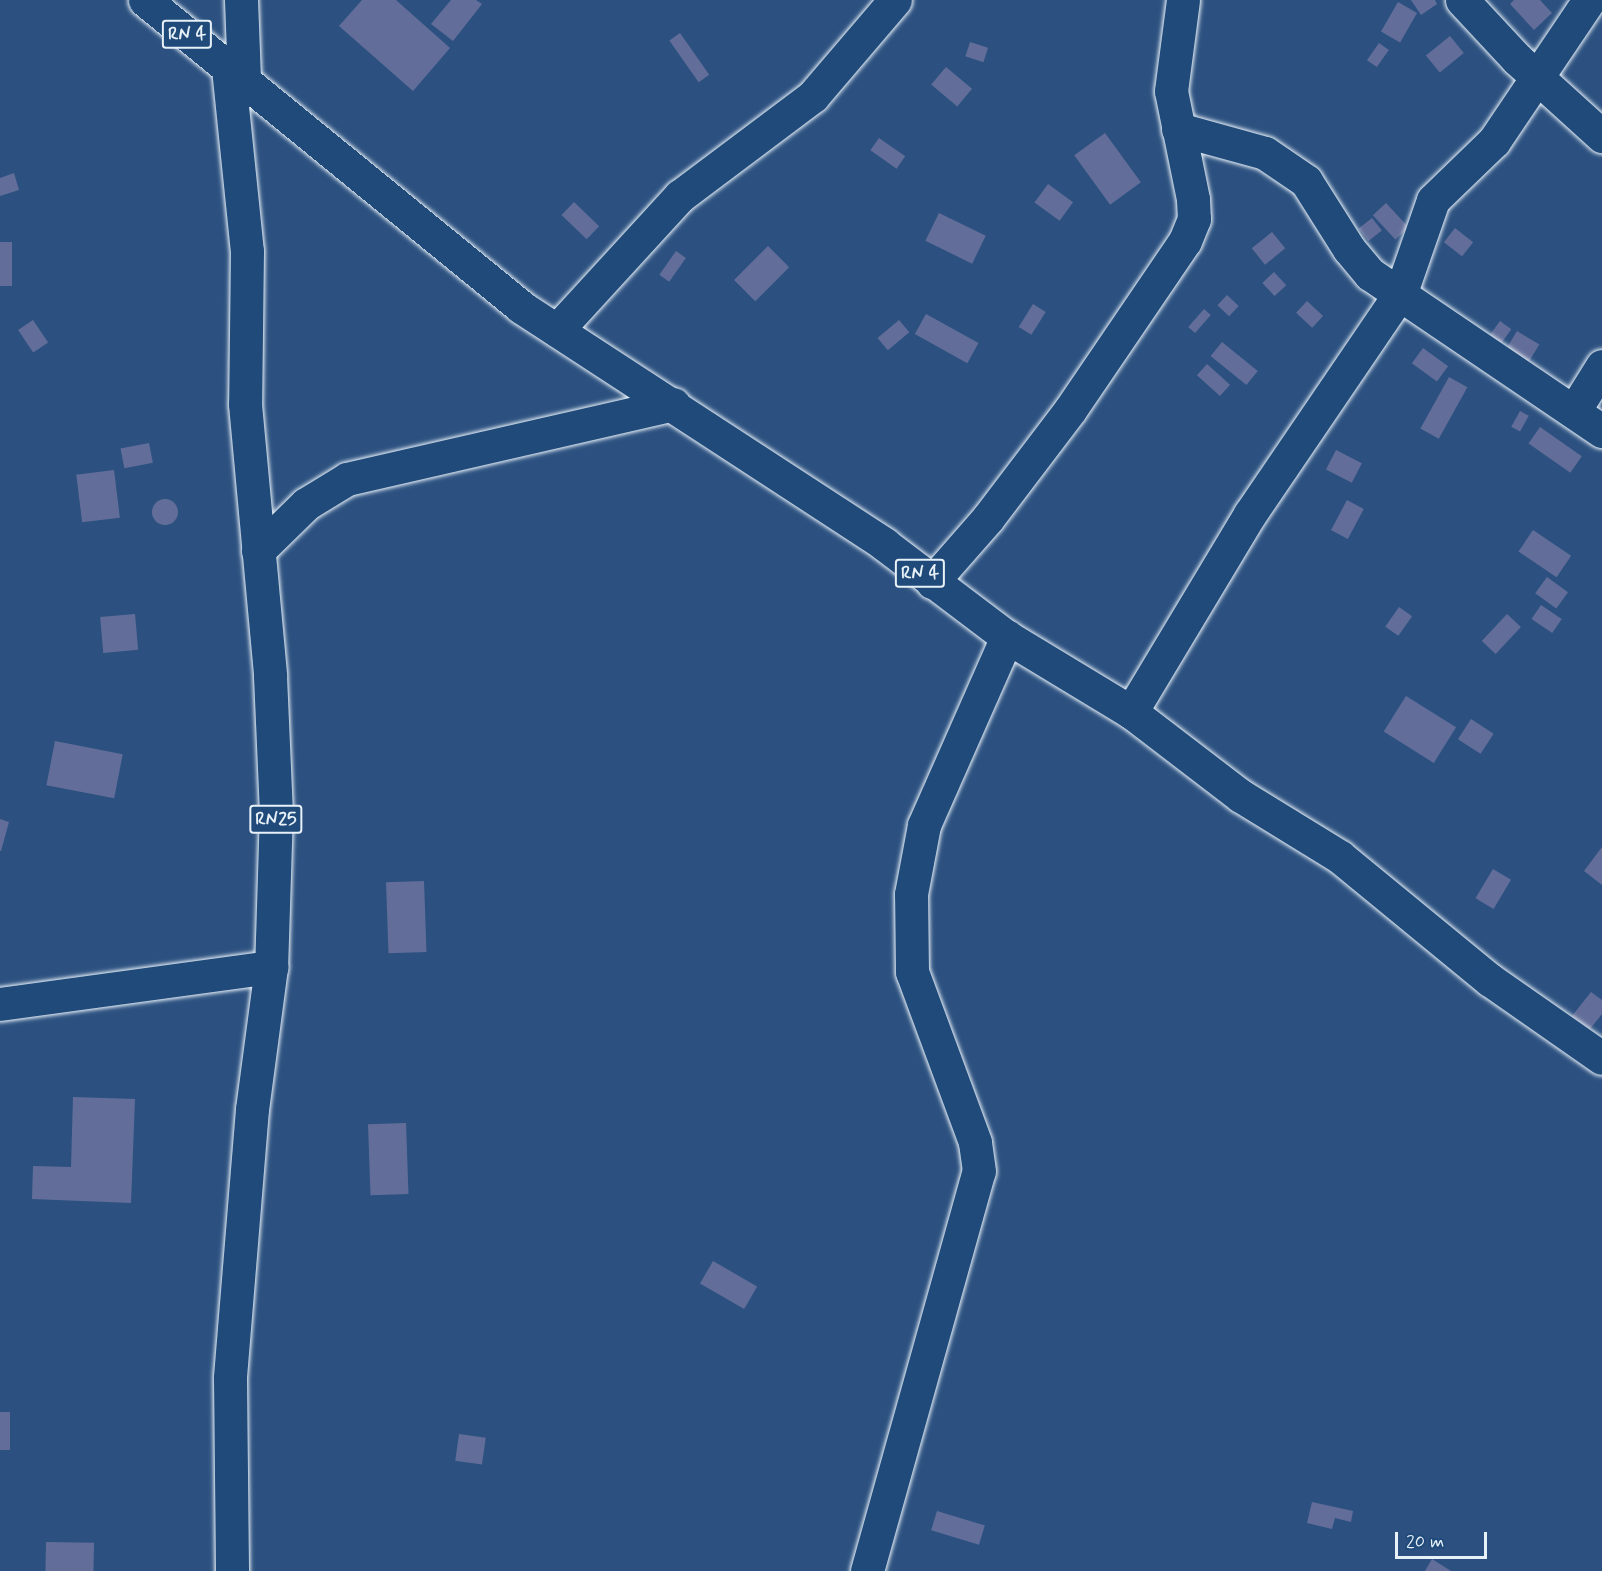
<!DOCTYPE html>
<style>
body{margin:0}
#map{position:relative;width:1602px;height:1571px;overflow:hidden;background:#2c5180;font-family:Mynerve,sans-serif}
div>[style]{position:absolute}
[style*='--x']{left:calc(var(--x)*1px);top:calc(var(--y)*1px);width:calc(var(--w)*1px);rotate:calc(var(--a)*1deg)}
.building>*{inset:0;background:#626e99;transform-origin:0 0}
.round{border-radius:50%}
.roads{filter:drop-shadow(0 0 2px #e8f1f8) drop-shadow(0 0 2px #e8f1f8)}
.minor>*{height:33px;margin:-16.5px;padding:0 16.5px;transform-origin:16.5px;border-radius:16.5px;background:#1f4a7a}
.major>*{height:33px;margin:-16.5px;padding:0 16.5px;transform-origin:16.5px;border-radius:16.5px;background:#1f4a7a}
.highway>*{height:33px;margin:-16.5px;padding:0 16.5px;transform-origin:16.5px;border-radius:16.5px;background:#1f4a7a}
span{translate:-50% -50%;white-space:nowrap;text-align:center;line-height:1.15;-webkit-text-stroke:4.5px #1f4a7a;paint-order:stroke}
.shield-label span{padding:2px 4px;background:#1f4a7a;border:2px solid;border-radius:4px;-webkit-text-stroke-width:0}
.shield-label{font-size:18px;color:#e8f1f8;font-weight:700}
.scale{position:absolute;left:1395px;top:1532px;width:92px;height:27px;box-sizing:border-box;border:3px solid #e8f1f8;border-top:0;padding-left:8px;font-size:18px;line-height:21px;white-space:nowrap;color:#e8f1f8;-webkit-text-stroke:4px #1f4a7a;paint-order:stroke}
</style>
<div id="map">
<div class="building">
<i style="clip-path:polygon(362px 0,396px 0,450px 48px,413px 91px,339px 26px)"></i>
<i style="clip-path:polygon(451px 0,476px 0,482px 4px,453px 41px,431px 24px)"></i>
<i style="clip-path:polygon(1411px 0,1435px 0,1437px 4px,1421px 15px)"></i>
<i style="clip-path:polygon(1514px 0,1540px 0,1552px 13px,1534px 30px,1510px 4px)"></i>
<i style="left:1398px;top:2px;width:22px;height:34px;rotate:30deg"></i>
<i style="left:680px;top:33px;width:51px;height:13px;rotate:55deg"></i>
<i style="left:1450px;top:36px;width:22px;height:31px;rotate:51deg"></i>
<i style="left:970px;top:42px;width:19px;height:15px;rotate:18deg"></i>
<i style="left:1379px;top:43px;width:12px;height:21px;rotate:35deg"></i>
<i style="left:946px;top:67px;width:34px;height:23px;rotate:40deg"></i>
<i style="left:1105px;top:133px;width:61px;height:38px;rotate:54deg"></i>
<i style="left:879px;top:138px;width:32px;height:15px;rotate:35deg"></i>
<i style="clip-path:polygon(14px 173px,19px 190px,0 196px,0 178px)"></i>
<i style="left:1048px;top:184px;width:31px;height:23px;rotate:36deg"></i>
<i style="left:574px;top:202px;width:35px;height:18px;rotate:44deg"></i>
<i style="left:1386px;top:203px;width:33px;height:18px;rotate:47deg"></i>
<i style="left:939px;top:213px;width:52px;height:31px;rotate:26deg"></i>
<i style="left:1372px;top:218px;width:16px;height:17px;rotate:52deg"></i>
<i style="left:1455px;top:228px;width:23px;height:18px;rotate:38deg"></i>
<i style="left:1272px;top:232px;width:21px;height:26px;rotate:51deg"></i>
<i style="left:0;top:242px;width:12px;height:44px"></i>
<i style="left:768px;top:246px;width:30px;height:48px;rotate:45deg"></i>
<i style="left:676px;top:251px;width:12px;height:29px;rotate:35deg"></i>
<i style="left:1274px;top:272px;width:18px;height:16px;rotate:47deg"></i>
<i style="left:1227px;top:295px;width:16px;height:14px;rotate:43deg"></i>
<i style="left:1307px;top:301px;width:22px;height:16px;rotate:43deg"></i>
<i style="left:1033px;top:304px;width:15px;height:27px;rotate:32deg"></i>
<i style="left:1204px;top:309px;width:9px;height:24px;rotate:41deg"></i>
<i style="left:926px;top:314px;width:60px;height:23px;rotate:29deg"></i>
<i style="left:33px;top:320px;width:27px;height:18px;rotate:56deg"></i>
<i style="left:899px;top:320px;width:16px;height:28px;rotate:50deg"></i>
<i style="left:1500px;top:321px;width:14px;height:26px;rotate:36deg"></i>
<i style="left:1517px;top:331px;width:26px;height:25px;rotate:31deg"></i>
<i style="left:1222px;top:342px;width:46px;height:18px;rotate:39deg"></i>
<i style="left:1423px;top:348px;width:31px;height:19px;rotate:36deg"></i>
<i style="left:1207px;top:364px;width:31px;height:15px;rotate:42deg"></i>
<i style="left:1449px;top:377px;width:21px;height:59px;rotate:29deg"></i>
<i style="left:1520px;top:411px;width:10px;height:18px;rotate:29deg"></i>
<i style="left:1540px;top:427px;width:51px;height:20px;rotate:35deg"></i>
<i style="left:149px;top:443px;width:20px;height:29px;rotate:79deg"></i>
<i style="left:1336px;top:450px;width:29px;height:22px;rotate:27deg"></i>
<i style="left:114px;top:470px;width:48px;height:38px;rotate:83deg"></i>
<i class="round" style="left:152px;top:499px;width:26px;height:26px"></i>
<i style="left:1347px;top:500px;width:19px;height:34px;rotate:28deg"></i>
<i style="left:1533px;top:530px;width:46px;height:26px;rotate:34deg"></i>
<i style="left:1547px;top:577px;width:26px;height:20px;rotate:36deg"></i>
<i style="left:1541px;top:605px;width:25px;height:17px;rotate:34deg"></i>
<i style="left:1399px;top:607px;width:16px;height:24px;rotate:35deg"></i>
<i style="left:135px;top:614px;width:36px;height:35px;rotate:85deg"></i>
<i style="left:1507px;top:614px;width:19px;height:37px;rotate:43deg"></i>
<i style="left:1406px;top:696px;width:59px;height:42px;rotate:32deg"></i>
<i style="left:1471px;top:719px;width:27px;height:24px;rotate:33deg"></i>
<i style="left:55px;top:741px;width:69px;height:45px;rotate:11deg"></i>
<i style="clip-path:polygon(0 819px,9px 822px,1px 851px,0 851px)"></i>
<i style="clip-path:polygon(1602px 847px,1602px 885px,1584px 871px)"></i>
<i style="left:1493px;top:869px;width:21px;height:34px;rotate:31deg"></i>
<i style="left:424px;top:881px;width:71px;height:38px;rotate:88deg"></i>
<i style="clip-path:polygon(1591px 992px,1602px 1000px,1602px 1014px,1590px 1029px,1572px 1016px)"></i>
<i style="clip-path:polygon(73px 1097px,135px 1099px,131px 1203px,32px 1199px,33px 1166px,71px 1167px)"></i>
<i style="left:406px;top:1123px;width:71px;height:38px;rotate:88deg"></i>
<i style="left:713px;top:1261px;width:51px;height:26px;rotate:30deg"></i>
<i style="left:0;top:1412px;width:10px;height:38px"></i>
<i style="left:459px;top:1434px;width:27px;height:27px;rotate:8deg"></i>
<i style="clip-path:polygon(1312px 1502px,1353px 1511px,1351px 1522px,1335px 1518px,1332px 1529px,1307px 1523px)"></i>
<i style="left:937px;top:1511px;width:50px;height:20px;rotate:17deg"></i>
<i style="left:46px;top:1542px;width:48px;height:29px;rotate:1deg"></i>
<i style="clip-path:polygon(1432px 1559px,1451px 1571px,1425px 1571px)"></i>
</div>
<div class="roads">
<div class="minor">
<i style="--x:241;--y:0;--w:79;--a:87.8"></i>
<i style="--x:1462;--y:0;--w:81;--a:47"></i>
<i style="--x:1517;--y:59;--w:115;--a:42.2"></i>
<i style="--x:1178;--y:129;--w:90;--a:15.4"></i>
<i style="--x:1265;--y:153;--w:50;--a:34.3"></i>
<i style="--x:1306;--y:181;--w:80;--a:57.7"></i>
<i style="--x:1349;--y:249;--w:33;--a:50"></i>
<i style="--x:1370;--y:274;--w:280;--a:34.1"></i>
<i style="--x:557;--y:330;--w:182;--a:-47.5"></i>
<i style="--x:680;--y:196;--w:166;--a:-36.9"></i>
<i style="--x:813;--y:96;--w:126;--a:-49.5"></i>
<i style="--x:1574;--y:411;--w:53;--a:-58.1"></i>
<i style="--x:258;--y:551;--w:67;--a:-44.4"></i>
<i style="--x:306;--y:504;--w:48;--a:-31.4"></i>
<i style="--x:347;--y:479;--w:335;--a:-12.9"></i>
<i style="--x:932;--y:582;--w:85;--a:-48.8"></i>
<i style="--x:988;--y:518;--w:136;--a:-52.8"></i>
<i style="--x:1070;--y:410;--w:204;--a:-55.8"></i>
<i style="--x:1185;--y:241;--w:24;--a:-68"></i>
<i style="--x:1194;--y:219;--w:20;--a:-93"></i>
<i style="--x:1193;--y:199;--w:110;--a:-101.5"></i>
<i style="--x:1171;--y:91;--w:92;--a:-82.5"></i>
<i style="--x:1131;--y:712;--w:231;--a:-59"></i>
<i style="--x:1250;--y:514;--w:268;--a:-55.8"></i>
<i style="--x:1401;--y:292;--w:97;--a:-70.8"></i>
<i style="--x:1433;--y:200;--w:85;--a:-44"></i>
<i style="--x:1494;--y:141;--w:170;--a:-56"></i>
<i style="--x:0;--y:1004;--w:274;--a:-7.8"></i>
<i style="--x:867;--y:1571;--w:415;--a:-74.4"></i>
<i style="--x:979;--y:1171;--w:29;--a:-98"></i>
<i style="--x:975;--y:1142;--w:181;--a:-110.3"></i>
<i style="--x:912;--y:972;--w:78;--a:-90.7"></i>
<i style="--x:911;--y:894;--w:70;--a:-79.3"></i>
<i style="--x:924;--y:825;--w:206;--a:-66.2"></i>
</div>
<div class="major">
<i style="--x:228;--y:68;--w:184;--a:84.1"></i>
<i style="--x:247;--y:251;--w:153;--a:90.7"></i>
<i style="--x:245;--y:404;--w:273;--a:84.7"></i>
<i style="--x:270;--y:676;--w:135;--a:87.5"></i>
<i style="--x:276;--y:811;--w:156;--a:91.8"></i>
<i style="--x:271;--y:967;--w:143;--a:97.6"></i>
<i style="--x:252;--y:1109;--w:270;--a:94.7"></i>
<i style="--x:230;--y:1378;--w:193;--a:89.4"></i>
</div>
<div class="highway">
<i style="--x:145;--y:0;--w:485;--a:39.2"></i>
<i style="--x:521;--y:307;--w:434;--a:33.1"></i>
<i style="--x:884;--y:544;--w:154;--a:37.1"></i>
<i style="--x:1007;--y:637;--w:145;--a:31.2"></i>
<i style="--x:1131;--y:712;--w:138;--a:37.4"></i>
<i style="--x:1241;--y:796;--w:116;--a:31.6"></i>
<i style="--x:1340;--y:857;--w:194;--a:39.4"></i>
<i style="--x:1490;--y:980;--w:136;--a:34.9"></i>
</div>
</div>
<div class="shield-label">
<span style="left:187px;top:34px">RN 4</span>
<span style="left:920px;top:573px">RN 4</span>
<span style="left:276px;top:819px">RN25</span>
</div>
<div class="scale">20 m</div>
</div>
